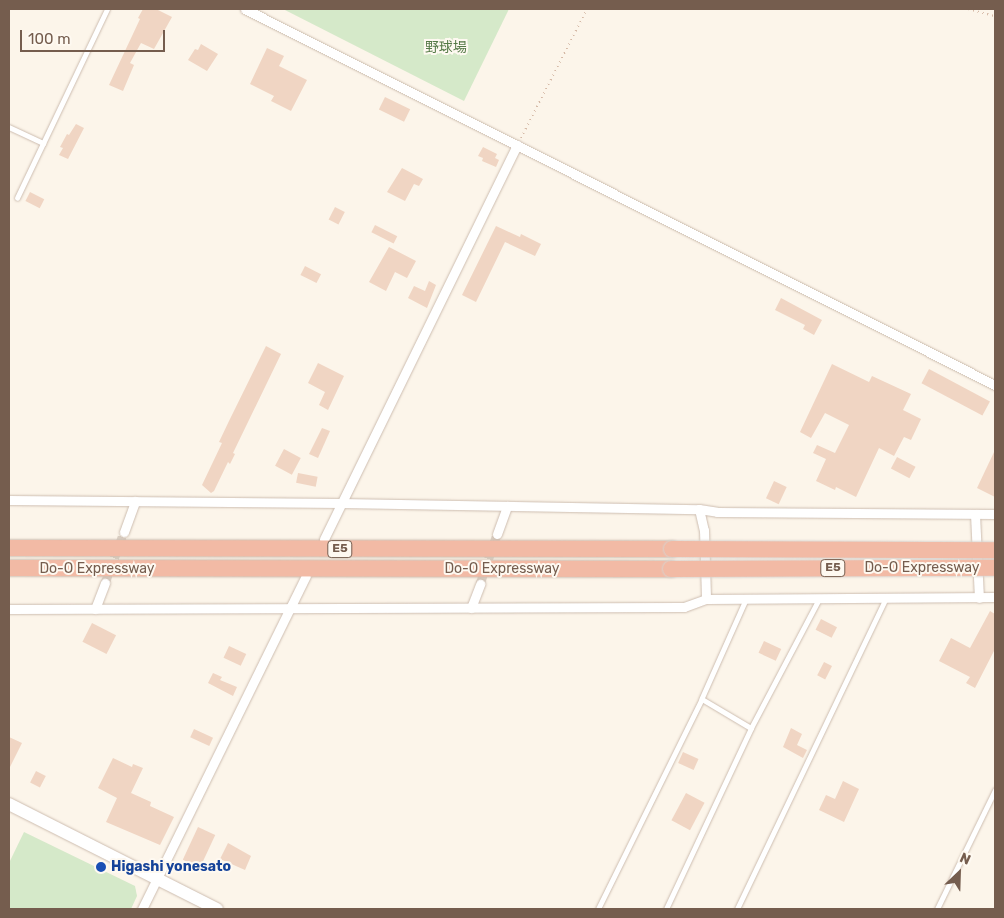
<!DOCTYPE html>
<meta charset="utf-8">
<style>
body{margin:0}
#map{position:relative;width:1004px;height:918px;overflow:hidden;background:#fcf5ea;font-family:Rubik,"Noto Sans JP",sans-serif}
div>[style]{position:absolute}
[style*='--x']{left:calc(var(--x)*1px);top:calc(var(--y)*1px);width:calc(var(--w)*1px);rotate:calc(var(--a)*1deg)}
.green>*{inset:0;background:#d5e9c9}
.building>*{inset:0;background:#f0d5c3;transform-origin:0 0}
.minor-tunnel>*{height:9px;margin-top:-4.5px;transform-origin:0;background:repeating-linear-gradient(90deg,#dacfc3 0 9px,transparent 0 13.5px)}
.path>*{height:2px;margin-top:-1px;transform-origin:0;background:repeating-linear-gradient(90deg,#d5b9a6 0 1px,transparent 0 5px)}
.roads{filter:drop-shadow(0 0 1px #cdbdb0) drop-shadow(0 0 1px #cdbdb0)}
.service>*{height:4.5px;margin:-2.25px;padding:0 2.25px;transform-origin:2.25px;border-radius:2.25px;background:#fff}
.minor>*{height:9px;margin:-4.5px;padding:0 4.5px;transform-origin:4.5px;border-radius:4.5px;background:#fff}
.secondary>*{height:12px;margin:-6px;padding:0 6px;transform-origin:6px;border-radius:6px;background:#fff}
.motorway>*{height:16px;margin:-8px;padding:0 8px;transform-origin:8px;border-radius:8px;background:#f2baa5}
.bridges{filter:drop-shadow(0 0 1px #d8d2cd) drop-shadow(0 0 1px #d8d2cd)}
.motorway-bridge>*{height:16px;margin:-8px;padding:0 8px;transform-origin:8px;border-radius:8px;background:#f2baa5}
.dots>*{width:14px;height:14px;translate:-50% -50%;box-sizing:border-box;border:2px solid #fef9f1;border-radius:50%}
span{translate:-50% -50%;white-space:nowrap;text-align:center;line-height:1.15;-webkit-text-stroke:4px #fef9f1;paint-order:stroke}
.shield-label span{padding:1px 4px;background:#fef9f1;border:1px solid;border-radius:4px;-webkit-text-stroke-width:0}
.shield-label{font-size:12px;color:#755d4e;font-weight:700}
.park-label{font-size:14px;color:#557a47}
.street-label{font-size:14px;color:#755d4e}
.transit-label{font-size:14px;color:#164399;font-weight:700}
.left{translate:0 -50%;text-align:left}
.frame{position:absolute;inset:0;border:10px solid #755d4e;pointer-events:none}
.north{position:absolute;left:934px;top:848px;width:50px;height:50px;-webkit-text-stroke:4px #fef9f1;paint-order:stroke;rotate:24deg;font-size:14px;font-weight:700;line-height:20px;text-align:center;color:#755d4e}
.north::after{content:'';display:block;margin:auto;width:18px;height:22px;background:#755d4e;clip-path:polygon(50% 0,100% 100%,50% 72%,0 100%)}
.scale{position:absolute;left:20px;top:30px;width:145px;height:22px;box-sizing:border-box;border:2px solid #755d4e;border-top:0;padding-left:6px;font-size:15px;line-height:18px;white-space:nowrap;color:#755d4e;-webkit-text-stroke:4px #fef9f1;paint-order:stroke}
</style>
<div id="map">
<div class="green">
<i style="clip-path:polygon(283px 9px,509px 9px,464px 101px)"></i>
<i style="clip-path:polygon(24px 832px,135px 886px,137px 896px,131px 909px,9px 909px,9px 863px)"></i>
</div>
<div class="building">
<i style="clip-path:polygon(143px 9px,156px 9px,172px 17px,154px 49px,141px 43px,130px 63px,134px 65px,123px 91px,109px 85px,140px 19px,138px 18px)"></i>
<i style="clip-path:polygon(201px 44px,218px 54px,207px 71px,188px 60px,195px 49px,198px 50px)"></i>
<i style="clip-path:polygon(267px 48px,284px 56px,279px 66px,307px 80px,291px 111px,271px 101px,274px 96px,250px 84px)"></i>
<i style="left:385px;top:97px;width:28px;height:14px;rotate:26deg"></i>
<i style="clip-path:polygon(76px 124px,84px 128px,68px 159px,59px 155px,63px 148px,60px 147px,67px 134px,69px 135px)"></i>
<i style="clip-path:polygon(483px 147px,497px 154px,495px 158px,499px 160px,496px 167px,482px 161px,483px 158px,478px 156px)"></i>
<i style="clip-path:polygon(402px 168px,423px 179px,419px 186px,414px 184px,405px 201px,387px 192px)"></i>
<i style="left:30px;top:192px;width:16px;height:10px;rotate:27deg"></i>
<i style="left:335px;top:207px;width:11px;height:14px;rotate:27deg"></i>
<i style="left:375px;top:225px;width:25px;height:8px;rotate:27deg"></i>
<i style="clip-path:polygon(496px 226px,520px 237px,521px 234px,541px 244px,535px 256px,505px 242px,476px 302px,462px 295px)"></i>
<i style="clip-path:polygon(389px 247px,416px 261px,407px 278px,395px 272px,386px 291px,369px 282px)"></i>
<i style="left:305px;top:266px;width:18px;height:10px;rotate:27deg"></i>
<i style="clip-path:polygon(429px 281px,436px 285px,427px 308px,408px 298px,414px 286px,425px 291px)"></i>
<i style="clip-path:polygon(781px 298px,822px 320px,814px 335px,803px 329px,805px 325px,775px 310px)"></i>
<i style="clip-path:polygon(266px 346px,281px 354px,233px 453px,235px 454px,230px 464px,228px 462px,214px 491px,211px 493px,202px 485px,222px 443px,219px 442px,229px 421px)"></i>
<i style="clip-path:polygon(318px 363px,344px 376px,328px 410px,319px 405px,325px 392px,308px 383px)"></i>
<i style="clip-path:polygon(832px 364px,869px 382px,872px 376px,911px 394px,903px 410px,921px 419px,911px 440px,904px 437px,894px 456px,879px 448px,856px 497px,836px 487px,835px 490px,816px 481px,826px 459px,813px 453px,817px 445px,835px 453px,849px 425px,825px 413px,811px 438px,800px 432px)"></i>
<i style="left:929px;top:369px;width:69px;height:16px;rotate:28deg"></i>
<i style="clip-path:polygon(322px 428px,330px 431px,318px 458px,309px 454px)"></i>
<i style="left:284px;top:449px;width:19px;height:19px;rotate:28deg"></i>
<i style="clip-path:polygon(995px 450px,995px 497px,977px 488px)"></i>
<i style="left:897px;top:457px;width:21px;height:13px;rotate:28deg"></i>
<i style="left:298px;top:473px;width:20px;height:10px;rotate:11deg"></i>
<i style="left:774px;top:481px;width:14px;height:19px;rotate:25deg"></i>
<i style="clip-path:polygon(990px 611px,995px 614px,995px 649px,975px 688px,966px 683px,970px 677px,939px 661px,951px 638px,970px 648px)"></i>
<i style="left:821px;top:619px;width:18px;height:12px;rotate:27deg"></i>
<i style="left:92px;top:623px;width:27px;height:21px;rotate:27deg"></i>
<i style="left:764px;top:641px;width:19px;height:13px;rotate:25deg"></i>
<i style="left:229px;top:646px;width:19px;height:13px;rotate:25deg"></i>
<i style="left:824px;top:662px;width:9px;height:15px;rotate:27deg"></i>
<i style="clip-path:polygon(213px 673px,222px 677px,220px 680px,237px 687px,233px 696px,208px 683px)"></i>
<i style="clip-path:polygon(791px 728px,802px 734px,797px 745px,807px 750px,803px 758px,783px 747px)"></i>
<i style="left:194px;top:729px;width:21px;height:9px;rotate:25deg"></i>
<i style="clip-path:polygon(9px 737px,22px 743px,9px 769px)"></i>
<i style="left:683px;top:752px;width:17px;height:12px;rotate:24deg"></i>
<i style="clip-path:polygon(113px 758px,132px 767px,133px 764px,143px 768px,131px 793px,151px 802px,150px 806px,174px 817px,160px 845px,106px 822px,117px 798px,98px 788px)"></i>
<i style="left:36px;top:771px;width:11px;height:13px;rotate:27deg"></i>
<i style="clip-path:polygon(843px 781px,859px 789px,844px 822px,819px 810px,826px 795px,835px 799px)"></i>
<i style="left:686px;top:793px;width:21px;height:31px;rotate:28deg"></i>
<i style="left:198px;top:827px;width:19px;height:36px;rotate:25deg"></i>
<i style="clip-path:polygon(228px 843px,251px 856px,245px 870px,220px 859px)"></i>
</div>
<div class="minor-tunnel">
<i style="--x:105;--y:583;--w:54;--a:-69.6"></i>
<i style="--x:480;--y:584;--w:53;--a:-71.2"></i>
</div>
<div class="path">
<i style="--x:968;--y:9;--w:28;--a:15"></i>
<i style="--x:521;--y:138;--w:145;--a:-62.9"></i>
</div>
<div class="roads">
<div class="service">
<i style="--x:9;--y:127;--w:38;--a:25"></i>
<i style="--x:17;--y:198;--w:209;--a:-64.5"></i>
<i style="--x:746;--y:600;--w:108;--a:114"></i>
<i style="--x:702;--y:699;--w:57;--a:30.6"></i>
<i style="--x:598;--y:909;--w:234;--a:-63.7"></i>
<i style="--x:666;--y:909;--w:200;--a:-64.8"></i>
<i style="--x:751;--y:728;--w:146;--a:-62.2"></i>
<i style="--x:737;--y:909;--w:345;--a:-64.4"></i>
<i style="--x:937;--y:909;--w:132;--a:-64"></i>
</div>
<div class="minor">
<i style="--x:245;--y:9;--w:839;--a:26.63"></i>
<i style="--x:9;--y:500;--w:332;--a:0.5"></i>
<i style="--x:341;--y:503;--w:358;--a:1"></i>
<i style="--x:699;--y:509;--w:18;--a:9"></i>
<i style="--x:717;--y:512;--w:278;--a:0.4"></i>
<i style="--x:699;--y:509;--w:22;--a:77"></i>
<i style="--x:704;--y:530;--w:69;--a:88.3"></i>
<i style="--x:975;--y:514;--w:84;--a:87.3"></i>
<i style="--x:124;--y:532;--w:33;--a:-70"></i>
<i style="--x:497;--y:534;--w:30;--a:-70"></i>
<i style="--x:324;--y:539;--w:439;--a:-63.9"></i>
<i style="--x:471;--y:608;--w:26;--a:-69"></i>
<i style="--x:9;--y:609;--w:675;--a:-0.17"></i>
<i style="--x:684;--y:607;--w:23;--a:-20"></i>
<i style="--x:706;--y:599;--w:289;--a:-0.4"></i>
<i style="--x:95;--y:609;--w:28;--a:-69"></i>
<i style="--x:142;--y:909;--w:371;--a:-63.8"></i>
</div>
<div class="secondary">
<i style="--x:9;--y:804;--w:233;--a:26.8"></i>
</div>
<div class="motorway">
<i style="--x:9;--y:548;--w:663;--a:0.09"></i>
<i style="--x:9;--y:568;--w:662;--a:0.09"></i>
</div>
</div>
<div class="bridges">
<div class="motorway-bridge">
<i style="--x:672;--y:549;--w:323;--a:0.2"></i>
<i style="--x:671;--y:569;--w:324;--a:-0.2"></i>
</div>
</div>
<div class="dots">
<i style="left:101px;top:867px;background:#1a4fb4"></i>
</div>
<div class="shield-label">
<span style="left:340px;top:549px">E5</span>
<span style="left:833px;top:568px">E5</span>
</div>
<div class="park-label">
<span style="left:446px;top:48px">野球場</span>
</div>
<div class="street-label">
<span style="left:922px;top:568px">Do-O Expressway</span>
<span style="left:97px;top:569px">Do-O Expressway</span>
<span style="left:502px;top:569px">Do-O Expressway</span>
</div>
<div class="transit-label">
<span class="left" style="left:111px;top:867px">Higashi yonesato</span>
</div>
<div class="frame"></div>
<div class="north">N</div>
<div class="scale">100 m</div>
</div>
